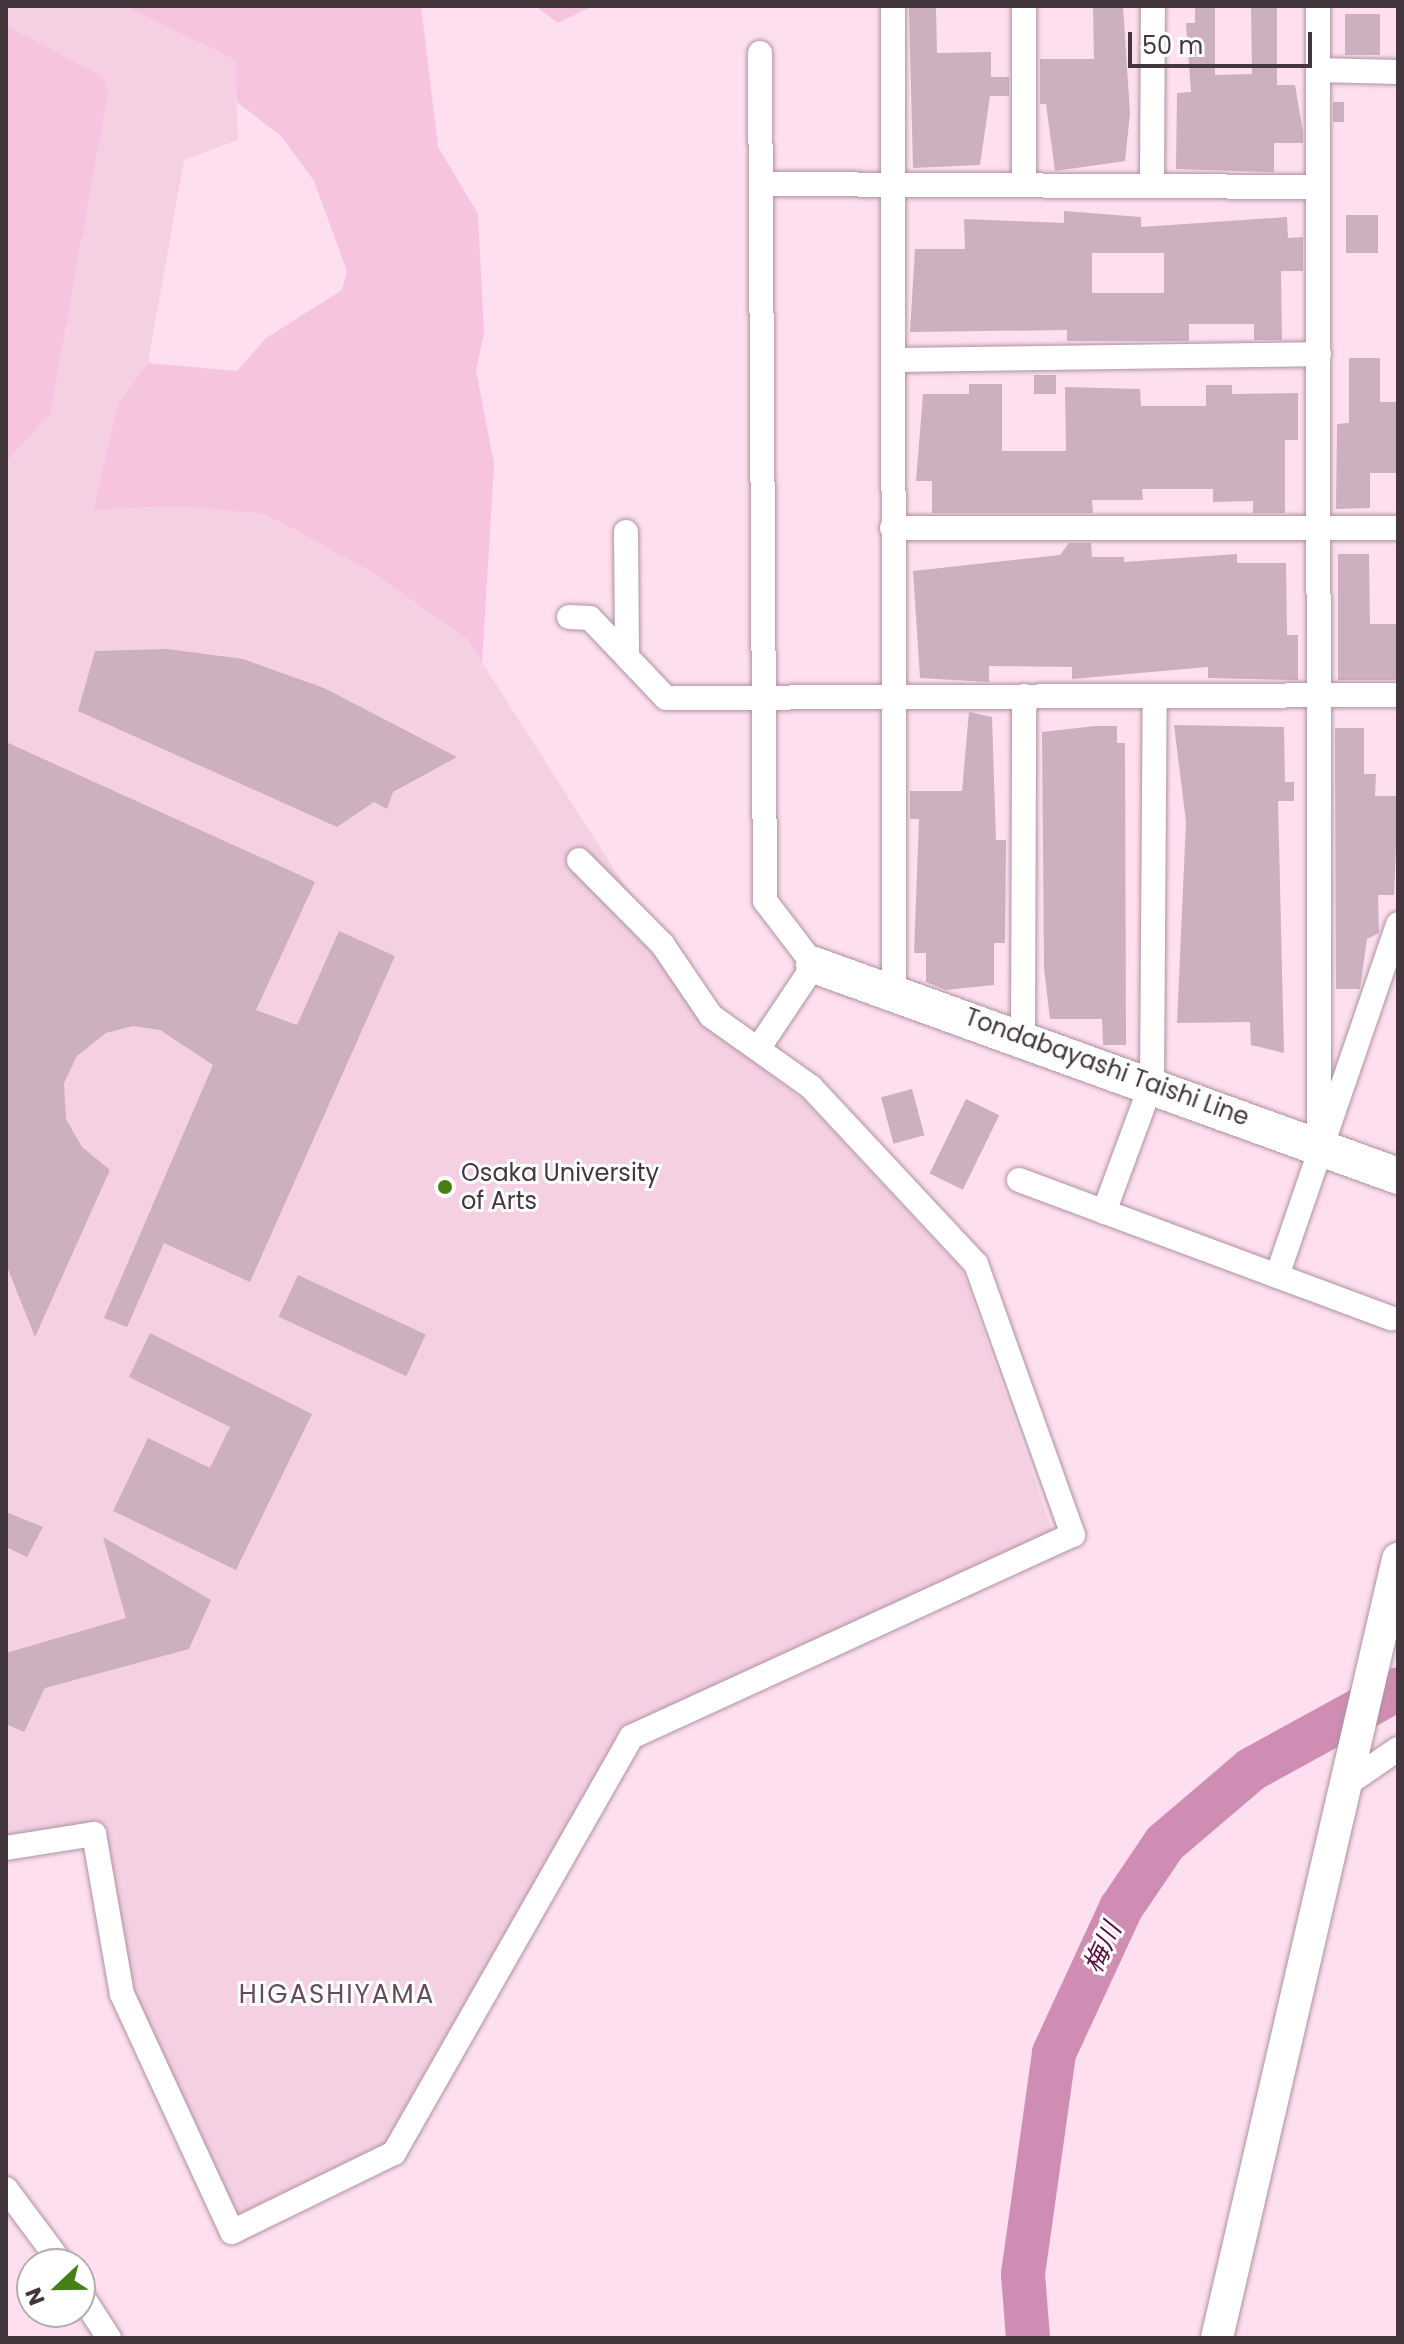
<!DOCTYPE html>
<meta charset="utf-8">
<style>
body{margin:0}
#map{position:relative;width:1404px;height:2344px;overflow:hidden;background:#fddfef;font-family:Poppins,"Noto Sans JP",sans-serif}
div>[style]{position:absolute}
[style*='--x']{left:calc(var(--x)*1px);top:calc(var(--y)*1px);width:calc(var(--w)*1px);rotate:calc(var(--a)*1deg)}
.built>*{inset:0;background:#f5d0e3}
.green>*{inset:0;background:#f6c4df}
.river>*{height:44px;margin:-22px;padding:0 22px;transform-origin:22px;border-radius:22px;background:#d08db3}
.building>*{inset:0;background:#ccb0bf;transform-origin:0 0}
.roads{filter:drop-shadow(0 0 2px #ae92a1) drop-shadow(0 0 2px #ae92a1)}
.street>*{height:24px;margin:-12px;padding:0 12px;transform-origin:12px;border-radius:12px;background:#fff}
.secondary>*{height:32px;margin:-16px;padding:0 16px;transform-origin:16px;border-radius:16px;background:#fff}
.primary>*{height:36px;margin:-18px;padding:0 18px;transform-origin:18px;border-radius:18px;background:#fff}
.dots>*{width:22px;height:22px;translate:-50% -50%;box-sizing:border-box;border:4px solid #fff;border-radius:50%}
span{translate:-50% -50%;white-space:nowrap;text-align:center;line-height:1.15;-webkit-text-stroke:6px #fff;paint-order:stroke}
.street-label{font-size:24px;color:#43373d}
.poi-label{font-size:24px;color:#43373d}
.left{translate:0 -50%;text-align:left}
.water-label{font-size:26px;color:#5c0b42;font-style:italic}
.neighbourhood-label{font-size:26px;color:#644c59;letter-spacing:2px}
.frame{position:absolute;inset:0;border:8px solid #43373d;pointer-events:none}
.north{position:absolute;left:16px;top:2248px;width:80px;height:80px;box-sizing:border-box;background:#fff;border:2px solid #b4afb1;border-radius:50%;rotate:248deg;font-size:22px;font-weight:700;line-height:32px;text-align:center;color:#43373d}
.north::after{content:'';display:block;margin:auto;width:28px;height:36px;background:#467f18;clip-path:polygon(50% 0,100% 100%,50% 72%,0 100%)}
.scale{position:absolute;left:1128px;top:32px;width:184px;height:36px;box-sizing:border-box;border:4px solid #43373d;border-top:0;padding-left:10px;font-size:24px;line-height:28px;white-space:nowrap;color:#43373d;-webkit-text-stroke:6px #fff;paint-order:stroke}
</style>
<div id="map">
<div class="built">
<i style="clip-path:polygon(6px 6px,124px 6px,235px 60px,238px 140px,184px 160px,148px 363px,118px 403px,93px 510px,179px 506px,265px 514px,370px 571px,467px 639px,720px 1035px,808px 1104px,962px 1270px,1053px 1533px,622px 1728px,391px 2141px,252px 2215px,236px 2211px,135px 2000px,106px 1824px,6px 1836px)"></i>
</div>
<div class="green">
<i style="clip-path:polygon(124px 6px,421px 6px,438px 147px,478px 214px,484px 333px,476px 370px,494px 464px,482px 663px,467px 639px,370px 571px,265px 514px,179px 506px,93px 510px,118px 403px,148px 363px,237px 371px,266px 338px,342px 290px,347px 271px,314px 181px,282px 137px,237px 102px,235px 60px)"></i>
<i style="clip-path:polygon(535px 6px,593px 6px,558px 23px)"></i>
<i style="clip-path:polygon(6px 26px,102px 76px,108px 92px,50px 414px,6px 462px)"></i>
</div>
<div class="river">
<i style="--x:1028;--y:2338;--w:64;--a:-94.5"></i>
<i style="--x:1023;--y:2274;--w:223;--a:-82"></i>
<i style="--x:1054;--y:2053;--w:160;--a:-65.2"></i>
<i style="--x:1121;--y:1908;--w:78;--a:-55.9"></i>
<i style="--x:1165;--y:1843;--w:114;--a:-40.4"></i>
<i style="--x:1252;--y:1769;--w:166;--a:-28.7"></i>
</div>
<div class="building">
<i style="clip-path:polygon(1093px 6px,1123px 6px,1130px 113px,1125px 161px,1055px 171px,1046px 104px,1040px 104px,1040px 59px,1094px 59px)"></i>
<i style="clip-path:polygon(1195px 6px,1215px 6px,1215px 75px,1252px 74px,1251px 6px,1277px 6px,1277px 85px,1295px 85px,1303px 132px,1303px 143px,1274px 143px,1274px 172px,1176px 169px,1177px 93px,1191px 92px,1186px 23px,1195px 23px)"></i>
<i style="clip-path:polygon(909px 8px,936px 8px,937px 53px,991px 52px,991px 77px,1009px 77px,1009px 96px,990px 96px,980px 165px,913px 168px)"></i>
<i style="left:1345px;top:14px;width:35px;height:41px"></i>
<i style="left:1344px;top:102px;width:20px;height:11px;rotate:90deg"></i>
<i style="clip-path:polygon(evenodd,1064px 211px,1141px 217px,1141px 227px,1287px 217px,1288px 238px,1303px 237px,1303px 271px,1281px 271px,1282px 340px,1254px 340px,1254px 324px,1189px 324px,1189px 341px,1067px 341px,1067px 330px,910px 332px,915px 249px,965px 249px,964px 219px,1064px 223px,1064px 211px,1092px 253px,1164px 253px,1164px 293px,1092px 293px,1092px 253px)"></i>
<i style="left:1346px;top:215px;width:32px;height:38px"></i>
<i style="clip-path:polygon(1349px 358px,1380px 358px,1380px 402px,1398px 402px,1396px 473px,1370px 473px,1370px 508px,1336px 509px,1337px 424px,1349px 423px)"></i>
<i style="left:1034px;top:375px;width:22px;height:19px"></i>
<i style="clip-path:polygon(969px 384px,1002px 384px,1002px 451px,1066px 451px,1065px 387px,1140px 389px,1141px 406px,1206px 406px,1206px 385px,1232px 385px,1232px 394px,1298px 393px,1298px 440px,1285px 440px,1285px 513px,1253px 513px,1253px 501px,1213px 502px,1213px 489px,1142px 489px,1143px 500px,1092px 500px,1093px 513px,932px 513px,932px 481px,916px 481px,923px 394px,969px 394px)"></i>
<i style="clip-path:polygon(1069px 543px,1091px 543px,1092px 557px,1124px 557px,1124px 562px,1237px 554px,1237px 563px,1286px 563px,1287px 635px,1298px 635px,1298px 680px,1208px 678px,1208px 667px,1072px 679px,1072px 667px,989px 666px,989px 682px,920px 678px,913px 571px,1060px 555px)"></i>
<i style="clip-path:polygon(1338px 554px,1369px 554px,1370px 624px,1398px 624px,1398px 680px,1338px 680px)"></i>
<i style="clip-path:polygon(167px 649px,243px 659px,324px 688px,457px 757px,393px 792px,387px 809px,374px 802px,337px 827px,78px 711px,95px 651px)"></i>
<i style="clip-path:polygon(969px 712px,992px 717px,996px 840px,1006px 840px,1005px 943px,994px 943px,994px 985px,946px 990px,926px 982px,926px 953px,914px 953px,919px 819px,910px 819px,910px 791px,962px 791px)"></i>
<i style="clip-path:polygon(1174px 725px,1284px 727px,1285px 782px,1294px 782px,1294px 801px,1278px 801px,1284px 1053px,1251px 1045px,1250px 1022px,1177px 1023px,1186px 822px)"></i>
<i style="clip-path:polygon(1095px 726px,1117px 726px,1117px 743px,1125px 743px,1126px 1045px,1103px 1045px,1102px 1019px,1050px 1019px,1044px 969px,1042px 732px)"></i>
<i style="clip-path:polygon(1335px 728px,1364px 728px,1364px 774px,1376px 774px,1375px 796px,1398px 796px,1394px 895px,1378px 895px,1379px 933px,1367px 939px,1360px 989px,1336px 989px)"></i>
<i style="clip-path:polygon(6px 742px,315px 882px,256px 1010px,297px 1025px,339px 931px,395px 956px,250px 1282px,164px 1243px,127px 1327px,104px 1318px,213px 1065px,160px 1030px,133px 1026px,106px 1033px,77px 1056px,64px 1083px,66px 1119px,82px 1147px,110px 1170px,35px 1337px,6px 1264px)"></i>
<i style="left:912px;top:1089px;width:48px;height:32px;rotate:75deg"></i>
<i style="left:966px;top:1099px;width:37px;height:83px;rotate:26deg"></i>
<i style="left:298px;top:1275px;width:141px;height:46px;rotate:25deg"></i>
<i style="clip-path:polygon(150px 1333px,312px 1414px,236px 1570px,113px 1511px,148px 1438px,210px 1468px,230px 1427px,129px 1377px)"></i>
<i style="clip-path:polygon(6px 1512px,43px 1527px,27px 1557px,6px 1547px)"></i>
<i style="clip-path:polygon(103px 1537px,211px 1600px,189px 1649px,45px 1688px,24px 1732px,6px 1724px,6px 1653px,126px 1618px)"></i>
</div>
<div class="roads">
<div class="street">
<i style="--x:893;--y:6;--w:984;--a:89.94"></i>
<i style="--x:1318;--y:6;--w:1138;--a:89.95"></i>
<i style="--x:1318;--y:70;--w:80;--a:1.4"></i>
<i style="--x:763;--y:184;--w:555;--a:0.31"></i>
<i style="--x:1024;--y:185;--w:179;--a:-90"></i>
<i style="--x:1152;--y:185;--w:179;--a:-89.7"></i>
<i style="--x:893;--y:360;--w:426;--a:-0.8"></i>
<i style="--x:892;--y:528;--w:506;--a:0"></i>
<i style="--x:626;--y:532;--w:125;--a:89.5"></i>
<i style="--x:569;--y:617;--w:21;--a:3"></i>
<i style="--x:590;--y:618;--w:110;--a:46.5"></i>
<i style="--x:666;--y:698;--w:732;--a:-0.23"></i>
<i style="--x:1023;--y:1036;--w:340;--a:-89.8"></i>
<i style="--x:758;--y:1049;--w:101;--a:-56.3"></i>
<i style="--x:814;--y:965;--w:81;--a:-127.4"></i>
<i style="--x:765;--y:901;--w:848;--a:-90.34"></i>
<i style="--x:1019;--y:1180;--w:397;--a:20.4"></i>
<i style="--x:1104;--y:1212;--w:139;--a:-69.7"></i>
<i style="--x:1152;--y:1082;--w:385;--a:-89.6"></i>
<i style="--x:1277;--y:1276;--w:372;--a:-71"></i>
<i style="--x:1341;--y:1788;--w:69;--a:-34.4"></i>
<i style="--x:6;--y:1848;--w:89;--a:-9"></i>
<i style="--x:94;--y:1834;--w:162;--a:80.1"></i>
<i style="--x:122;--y:1994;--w:262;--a:65.2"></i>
<i style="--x:232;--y:2232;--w:180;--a:-26"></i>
<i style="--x:394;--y:2153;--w:479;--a:-60.3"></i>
<i style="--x:631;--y:1737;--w:486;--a:-24.6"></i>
<i style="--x:1073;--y:1535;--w:288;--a:-109.7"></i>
<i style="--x:976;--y:1264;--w:242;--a:-133"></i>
<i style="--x:811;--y:1087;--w:123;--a:-144.6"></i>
<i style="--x:711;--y:1016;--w:87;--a:-124.2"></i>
<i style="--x:662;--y:944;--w:118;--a:-134.7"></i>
<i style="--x:6;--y:2189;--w:94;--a:53.3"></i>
<i style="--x:80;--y:2293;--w:54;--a:57.2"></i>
</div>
<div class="secondary">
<i style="--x:1217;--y:2338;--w:800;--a:-76.92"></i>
</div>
<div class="primary">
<i style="--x:814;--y:965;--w:621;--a:19.86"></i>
</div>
</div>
<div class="dots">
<i style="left:445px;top:1187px;background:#467f18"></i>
</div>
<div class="street-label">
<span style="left:1107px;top:1067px;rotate:20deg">Tondabayashi Taishi Line</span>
</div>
<div class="poi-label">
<span class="left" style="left:461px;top:1187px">Osaka University<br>of Arts</span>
</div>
<div class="water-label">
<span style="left:1103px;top:1948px;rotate:-65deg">梅川</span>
</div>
<div class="neighbourhood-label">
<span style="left:337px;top:1995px">HIGASHIYAMA</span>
</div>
<div class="frame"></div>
<div class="north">N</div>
<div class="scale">50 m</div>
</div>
